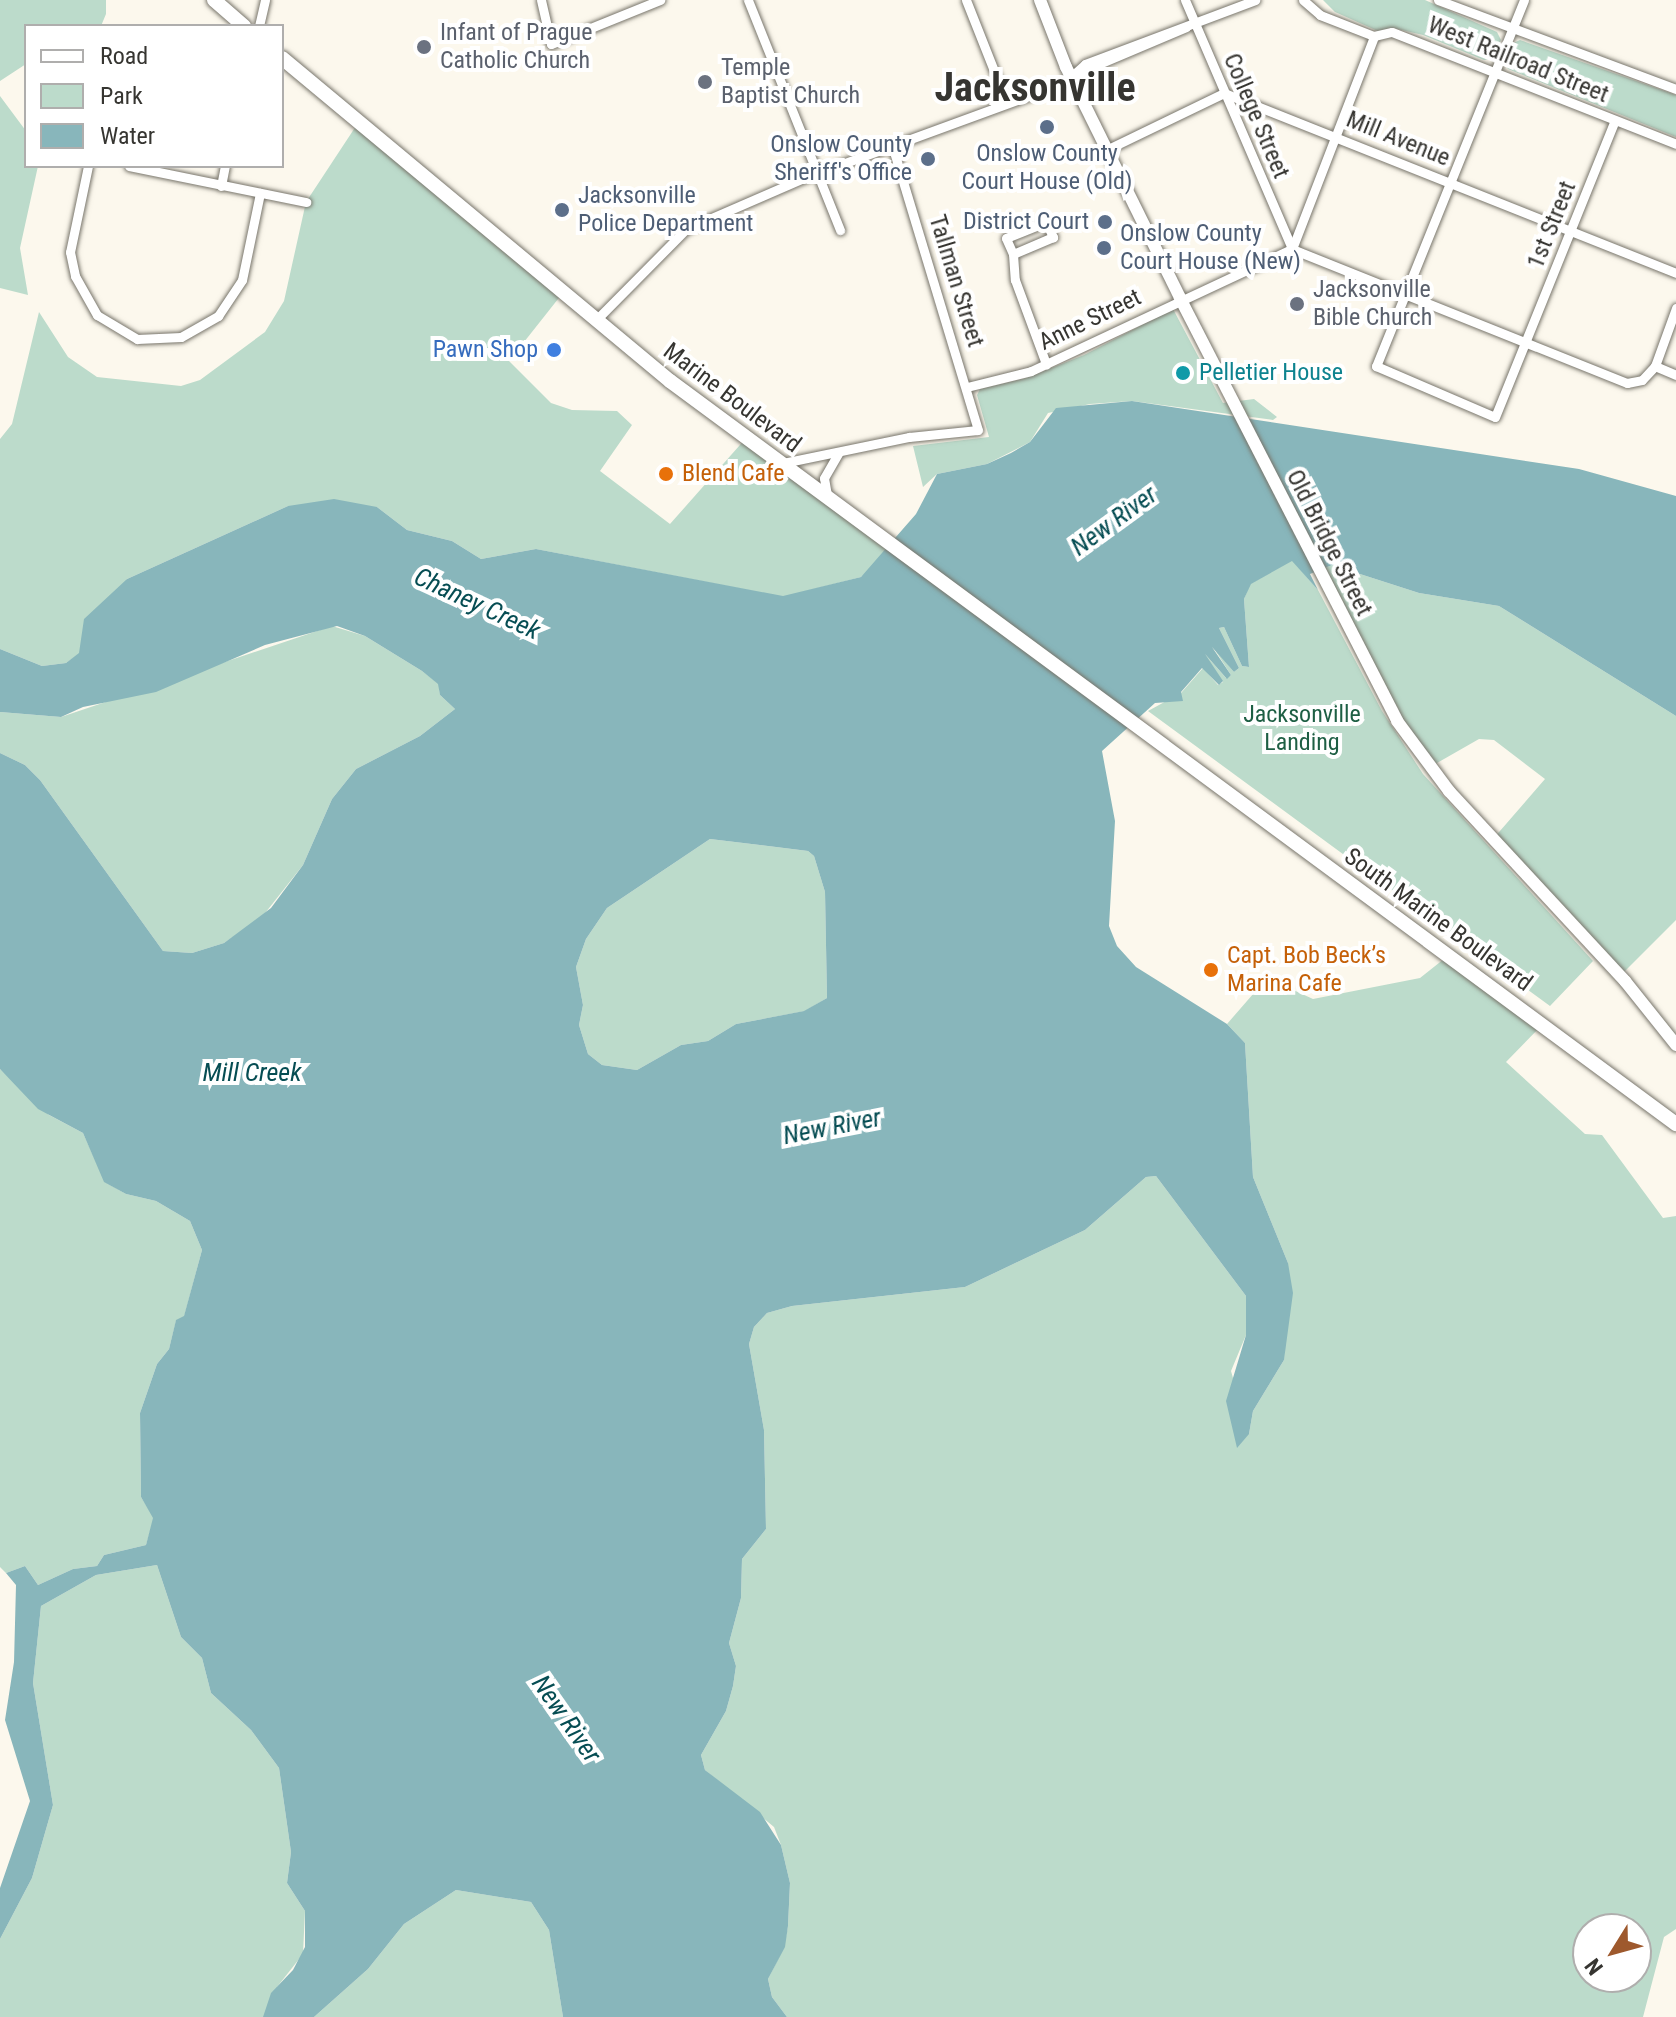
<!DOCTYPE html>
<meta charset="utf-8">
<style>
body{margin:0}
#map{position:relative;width:1676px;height:2017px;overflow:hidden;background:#fcf8ed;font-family:"Roboto Condensed",sans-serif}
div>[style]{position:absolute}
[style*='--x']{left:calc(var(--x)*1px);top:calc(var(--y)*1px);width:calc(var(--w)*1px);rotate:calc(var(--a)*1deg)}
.green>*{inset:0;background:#bcdbcb}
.water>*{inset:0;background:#88b6bb}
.roads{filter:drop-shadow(0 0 2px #78756b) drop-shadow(0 0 2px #78756b)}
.street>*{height:9px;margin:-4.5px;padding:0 4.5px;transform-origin:4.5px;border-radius:4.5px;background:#fff}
.secondary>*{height:12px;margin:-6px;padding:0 6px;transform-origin:6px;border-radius:6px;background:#fff}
.primary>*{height:14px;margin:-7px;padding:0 7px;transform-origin:7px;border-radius:7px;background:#fff}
.dots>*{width:22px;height:22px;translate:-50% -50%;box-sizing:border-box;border:4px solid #fff;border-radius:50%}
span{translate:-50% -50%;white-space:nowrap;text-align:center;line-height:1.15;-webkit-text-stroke:8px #fff;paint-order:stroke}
.worship-label{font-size:24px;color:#5b616d}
.left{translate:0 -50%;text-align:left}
.street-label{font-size:24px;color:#363531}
.service-label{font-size:24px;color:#4e5e75}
.right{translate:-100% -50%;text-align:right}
.shop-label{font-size:24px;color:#366cbe}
.culture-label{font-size:24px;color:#0d838f}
.food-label{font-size:24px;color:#c56008}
.park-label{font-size:24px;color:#1e5f44}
.water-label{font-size:26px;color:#064d53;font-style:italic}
.town-label{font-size:40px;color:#363531;font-weight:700}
.legend{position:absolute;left:24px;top:24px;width:260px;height:144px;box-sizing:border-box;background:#fff;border:2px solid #afaead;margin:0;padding:10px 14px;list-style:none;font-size:24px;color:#363531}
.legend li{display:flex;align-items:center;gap:16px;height:40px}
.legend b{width:40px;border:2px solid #afaead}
.north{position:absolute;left:1572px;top:1913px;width:80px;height:80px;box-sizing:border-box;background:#fff;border:2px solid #afaead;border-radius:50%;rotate:233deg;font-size:22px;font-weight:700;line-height:32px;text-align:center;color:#363531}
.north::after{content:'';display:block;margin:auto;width:28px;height:36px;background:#9e592d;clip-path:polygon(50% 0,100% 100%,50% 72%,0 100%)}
</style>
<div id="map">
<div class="green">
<i style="clip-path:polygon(0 0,106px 0,106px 14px,101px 26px,26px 26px,26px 64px,0 81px)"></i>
<i style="clip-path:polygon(1323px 0,1425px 0,1497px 32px,1501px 40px,1492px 59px,1484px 60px,1423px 35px,1393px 28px,1380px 32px,1335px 12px)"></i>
<i style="clip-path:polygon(1520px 40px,1676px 95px,1676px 137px,1508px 69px,1504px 63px,1511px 44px)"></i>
<i style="clip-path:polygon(0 96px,26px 131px,26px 166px,38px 166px,20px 248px,28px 295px,0 288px)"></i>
<i style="clip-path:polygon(358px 123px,562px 294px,509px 361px,551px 403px,572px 410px,617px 411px,632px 425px,600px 471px,670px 524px,747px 437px,892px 545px,882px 559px,861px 577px,783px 597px,536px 549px,481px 559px,452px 541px,407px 530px,377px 507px,288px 506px,127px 579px,79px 654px,66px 663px,42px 666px,0 649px,0 439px,12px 424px,39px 312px,68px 357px,97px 377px,181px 386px,200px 380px,265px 332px,284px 301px,306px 202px)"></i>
<i style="clip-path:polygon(1173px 309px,1223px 403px,1254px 399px,1277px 417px,1273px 420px,1132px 401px,1090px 404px,1048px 413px,1030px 442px,987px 464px,937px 474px,923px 487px,913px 446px,989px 437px,977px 395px,980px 389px,1026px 378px,1084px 355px)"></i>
<i style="clip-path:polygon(1292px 560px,1318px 590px,1382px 711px,1423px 774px,1593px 961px,1550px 1006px,1148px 711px,1181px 693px,1203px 668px,1218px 685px,1223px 682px,1202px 656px,1205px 654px,1226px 678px,1231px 675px,1213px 647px,1234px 672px,1239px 668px,1219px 628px,1224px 627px,1242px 666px,1249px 667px,1244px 599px,1250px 584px)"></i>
<i style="clip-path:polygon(1332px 565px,1419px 593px,1499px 606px,1676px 716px,1676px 920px,1620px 976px,1493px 839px,1545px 779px,1494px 740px,1479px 739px,1430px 767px,1319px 570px)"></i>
<i style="clip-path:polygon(332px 626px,365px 636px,422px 671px,439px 684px,440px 695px,455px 709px,420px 736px,356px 769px,332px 799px,303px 865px,262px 917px,224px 943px,192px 953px,163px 951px,40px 780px,25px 765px,0 753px,0 712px,61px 717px)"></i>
<i style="clip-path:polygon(710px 839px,808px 851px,814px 856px,825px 892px,827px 998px,805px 1011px,736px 1024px,708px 1041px,681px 1045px,637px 1070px,602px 1065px,588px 1054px,579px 1025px,583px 1005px,576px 967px,586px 939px,607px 908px)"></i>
<i style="clip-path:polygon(evenodd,1449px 955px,1542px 1025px,1506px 1062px,1585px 1134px,1602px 1135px,1663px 1218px,1676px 1216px,1676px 1929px,1664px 1937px,1643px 2017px,787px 2017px,772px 1997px,768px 1979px,784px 1947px,788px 1926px,790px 1883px,781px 1845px,774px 1827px,705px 1770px,701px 1755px,726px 1711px,733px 1686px,736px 1666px,729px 1643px,741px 1598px,742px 1559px,766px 1529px,764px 1430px,749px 1344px,754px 1327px,767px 1313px,792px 1306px,965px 1287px,1085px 1230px,1146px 1177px,1156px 1176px,1246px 1296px,1246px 1335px,1231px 1371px,1249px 1434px,1253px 1411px,1284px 1360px,1288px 1263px,1253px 1177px,1245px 1043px,1227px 1024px,1267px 978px,1313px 999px,1420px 978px,1449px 955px,1588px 1929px,1636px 1929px,1636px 1977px,1588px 1977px,1588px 1929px)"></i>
<i style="clip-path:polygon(0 1069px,49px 1115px,83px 1133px,105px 1182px,126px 1194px,156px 1201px,190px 1221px,202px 1250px,184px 1317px,176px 1321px,169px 1349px,157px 1364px,140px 1413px,141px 1497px,154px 1518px,146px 1545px,104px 1555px,97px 1566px,73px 1569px,38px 1585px,25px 1566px,6px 1573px,0 1567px)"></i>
<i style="clip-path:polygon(157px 1565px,181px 1637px,202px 1658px,211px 1693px,251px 1730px,279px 1768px,291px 1852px,287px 1883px,305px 1911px,303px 1954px,277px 1987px,289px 2017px,0 2017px,0 1939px,32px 1878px,53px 1805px,33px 1683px,41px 1606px,96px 1575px)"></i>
<i style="clip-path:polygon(456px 1890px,531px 1902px,549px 1930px,563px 2017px,314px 2017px,368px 1969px,404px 1924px)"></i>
</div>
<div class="water">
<i style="clip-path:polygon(evenodd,1132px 401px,1579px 469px,1676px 496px,1676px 716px,1499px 606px,1419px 593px,1332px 565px,1310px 574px,1318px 590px,1292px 561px,1251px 584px,1244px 599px,1249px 667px,1242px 666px,1224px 627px,1219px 628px,1239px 668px,1234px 672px,1212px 647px,1231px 675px,1227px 679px,1205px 654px,1223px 681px,1219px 685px,1202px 668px,1181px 692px,1183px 701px,1155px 703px,1102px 751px,1115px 821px,1109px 926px,1117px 946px,1136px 967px,1227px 1024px,1245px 1043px,1253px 1177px,1288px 1263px,1293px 1293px,1284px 1360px,1253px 1411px,1249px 1434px,1237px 1448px,1226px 1401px,1246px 1335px,1246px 1296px,1156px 1176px,1146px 1177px,1085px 1230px,965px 1287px,792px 1306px,767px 1313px,754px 1327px,749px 1344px,764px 1430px,766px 1529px,742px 1559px,741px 1598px,729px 1643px,736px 1666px,733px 1686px,726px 1711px,701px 1755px,705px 1770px,760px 1812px,781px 1845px,790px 1883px,788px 1926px,785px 1947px,768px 1979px,772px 1997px,787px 2017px,563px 2017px,549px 1930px,531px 1902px,456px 1890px,404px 1924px,368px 1969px,314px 2017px,263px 2017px,271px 1993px,293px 1970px,305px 1947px,305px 1911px,287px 1883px,291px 1852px,279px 1768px,251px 1730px,211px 1693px,202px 1658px,181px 1637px,157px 1565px,96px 1575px,41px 1606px,33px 1683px,53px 1805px,32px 1878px,0 1939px,0 1888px,30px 1801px,5px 1720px,14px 1662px,16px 1585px,6px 1573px,25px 1566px,38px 1585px,73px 1569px,97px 1566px,104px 1555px,146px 1545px,153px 1518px,141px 1497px,140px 1413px,157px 1364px,169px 1349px,176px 1320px,184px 1316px,202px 1250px,190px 1221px,156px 1201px,126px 1194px,104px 1182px,83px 1133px,38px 1109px,0 1069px,0 753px,25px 765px,40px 780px,163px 951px,192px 953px,224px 943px,271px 908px,303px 865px,332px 799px,356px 769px,420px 736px,455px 709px,440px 695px,438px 684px,422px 671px,365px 636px,337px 626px,265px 645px,156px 692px,83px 707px,61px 717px,0 712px,0 649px,42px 666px,66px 663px,79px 653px,84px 619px,127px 579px,288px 506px,334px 499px,377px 507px,407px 530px,452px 541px,481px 559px,536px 549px,783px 596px,861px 577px,916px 514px,937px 474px,987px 464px,1011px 453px,1030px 442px,1056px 408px,1132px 401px,710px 839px,808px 851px,814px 856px,825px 892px,827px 998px,804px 1011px,736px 1024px,708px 1041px,681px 1045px,637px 1070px,602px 1065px,588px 1054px,579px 1025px,583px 1005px,576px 967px,586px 939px,607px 908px,710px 839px)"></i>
</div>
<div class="roads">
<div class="street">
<i style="--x:541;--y:0;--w:45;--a:77.2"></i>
<i style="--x:551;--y:44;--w:118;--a:-22"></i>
<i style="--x:748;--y:0;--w:248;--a:68.2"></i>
<i style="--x:966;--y:0;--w:92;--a:68.4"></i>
<i style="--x:1000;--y:86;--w:21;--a:104"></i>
<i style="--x:1185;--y:0;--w:271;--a:66.7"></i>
<i style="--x:1303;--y:0;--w:23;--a:41"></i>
<i style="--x:1320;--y:15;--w:58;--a:21.3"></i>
<i style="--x:1374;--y:36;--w:18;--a:-13"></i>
<i style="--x:1392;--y:32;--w:305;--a:21.5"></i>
<i style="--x:1438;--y:0;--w:254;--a:20.5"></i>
<i style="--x:1524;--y:0;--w:395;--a:112"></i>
<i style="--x:1376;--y:366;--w:129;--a:23.2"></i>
<i style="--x:1495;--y:417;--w:320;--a:-68"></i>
<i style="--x:259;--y:26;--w:27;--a:-77"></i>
<i style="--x:1082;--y:71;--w:113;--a:-22.9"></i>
<i style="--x:1108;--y:149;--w:129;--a:-25.8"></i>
<i style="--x:1224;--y:93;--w:487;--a:21.7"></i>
<i style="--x:88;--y:166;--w:88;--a:101.8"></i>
<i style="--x:70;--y:252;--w:25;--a:78"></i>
<i style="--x:75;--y:276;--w:45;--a:60.6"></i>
<i style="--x:97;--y:315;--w:47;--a:31"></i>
<i style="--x:137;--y:339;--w:44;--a:-2.6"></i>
<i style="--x:181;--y:337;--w:43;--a:-29.6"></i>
<i style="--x:218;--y:316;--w:43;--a:-56.3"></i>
<i style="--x:242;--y:280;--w:89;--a:-78.3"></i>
<i style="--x:129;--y:166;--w:181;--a:11.5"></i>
<i style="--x:221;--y:186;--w:20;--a:-79"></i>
<i style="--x:1292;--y:249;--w:228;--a:-68.9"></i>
<i style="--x:1013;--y:254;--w:17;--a:-114"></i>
<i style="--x:1006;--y:238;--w:43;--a:-21.8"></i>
<i style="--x:1046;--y:222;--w:17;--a:65"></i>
<i style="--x:1053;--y:237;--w:43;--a:157"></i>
<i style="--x:1013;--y:254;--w:26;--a:86"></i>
<i style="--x:1015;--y:280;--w:90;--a:69.7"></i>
<i style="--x:595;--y:321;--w:129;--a:-45.3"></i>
<i style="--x:686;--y:229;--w:129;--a:-23.4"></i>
<i style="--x:804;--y:178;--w:277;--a:-20.1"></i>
<i style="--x:1064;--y:83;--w:28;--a:-42"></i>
<i style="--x:1085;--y:64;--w:182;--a:-20.6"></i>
<i style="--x:1655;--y:366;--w:23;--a:23"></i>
<i style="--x:967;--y:387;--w:66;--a:-14"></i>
<i style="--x:1031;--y:371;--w:288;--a:-25.1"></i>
<i style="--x:1292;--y:249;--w:361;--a:21.8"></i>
<i style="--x:1627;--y:383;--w:15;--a:-11"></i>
<i style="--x:1642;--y:380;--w:19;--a:-47"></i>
<i style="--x:1655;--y:366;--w:62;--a:-70.1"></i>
<i style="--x:783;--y:463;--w:129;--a:-11.7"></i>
<i style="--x:909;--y:437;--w:69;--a:-5.8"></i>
<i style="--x:978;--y:430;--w:298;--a:-106.8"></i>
<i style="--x:827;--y:495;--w:17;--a:-100"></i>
<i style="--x:824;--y:478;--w:30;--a:-60"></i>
</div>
<div class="secondary">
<i style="--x:1040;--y:0;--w:72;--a:68.8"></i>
<i style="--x:1066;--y:67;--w:258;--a:63.7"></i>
<i style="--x:1180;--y:298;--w:475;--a:62.8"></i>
<i style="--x:1397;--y:721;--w:87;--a:53.4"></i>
<i style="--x:1449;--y:791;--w:259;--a:47.2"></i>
<i style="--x:1625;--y:981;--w:82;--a:51.4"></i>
</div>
<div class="primary">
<i style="--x:214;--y:0;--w:40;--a:41"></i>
<i style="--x:282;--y:58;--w:505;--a:39.78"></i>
<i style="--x:670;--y:381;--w:1251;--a:36.45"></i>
</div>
</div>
<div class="dots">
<i style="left:424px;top:47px;background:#6b7280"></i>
<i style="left:705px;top:82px;background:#6b7280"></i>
<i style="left:1047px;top:127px;background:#5c6f8a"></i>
<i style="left:928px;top:159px;background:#5c6f8a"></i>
<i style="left:562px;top:210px;background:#5c6f8a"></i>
<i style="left:1105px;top:222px;background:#5c6f8a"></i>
<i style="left:1104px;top:248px;background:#5c6f8a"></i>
<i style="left:1297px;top:304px;background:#6b7280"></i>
<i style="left:554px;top:350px;background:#3f7fe0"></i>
<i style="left:1183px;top:373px;background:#0f9aa8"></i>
<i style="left:666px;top:474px;background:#e8710a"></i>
<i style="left:1211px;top:970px;background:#e8710a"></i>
</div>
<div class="worship-label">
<span class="left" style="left:440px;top:47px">Infant of Prague<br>Catholic Church</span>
<span class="left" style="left:721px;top:82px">Temple<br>Baptist Church</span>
<span class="left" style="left:1313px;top:304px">Jacksonville<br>Bible Church</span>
</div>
<div class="street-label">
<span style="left:1518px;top:60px;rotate:22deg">West Railroad Street</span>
<span style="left:1256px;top:116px;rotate:67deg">College Street</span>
<span style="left:1398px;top:139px;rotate:22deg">Mill Avenue</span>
<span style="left:1552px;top:225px;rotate:-68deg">1st Street</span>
<span style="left:956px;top:281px;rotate:73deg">Tallman Street</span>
<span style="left:1090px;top:320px;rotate:-26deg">Anne Street</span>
<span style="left:732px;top:398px;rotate:37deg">Marine Boulevard</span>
<span style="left:1329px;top:543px;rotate:63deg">Old Bridge Street</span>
<span style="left:1438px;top:920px;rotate:36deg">South Marine Boulevard</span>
</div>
<div class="service-label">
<span class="right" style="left:912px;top:159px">Onslow County<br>Sheriff's Office</span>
<span style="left:1047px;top:168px">Onslow County<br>Court House (Old)</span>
<span class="left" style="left:578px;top:210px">Jacksonville<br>Police Department</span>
<span class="right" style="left:1089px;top:222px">District Court</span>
<span class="left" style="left:1120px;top:248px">Onslow County<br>Court House (New)</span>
</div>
<div class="shop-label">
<span class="right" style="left:538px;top:350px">Pawn Shop</span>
</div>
<div class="culture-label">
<span class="left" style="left:1199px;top:373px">Pelletier House</span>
</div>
<div class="food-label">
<span class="left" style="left:682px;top:474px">Blend Cafe</span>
<span class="left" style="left:1227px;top:970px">Capt. Bob Beck’s<br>Marina Cafe</span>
</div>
<div class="park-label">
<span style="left:1302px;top:729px">Jacksonville<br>Landing</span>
</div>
<div class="water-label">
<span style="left:1114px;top:521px;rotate:-36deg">New River</span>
<span style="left:477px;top:604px;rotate:25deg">Chaney Creek</span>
<span style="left:252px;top:1073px">Mill Creek</span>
<span style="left:832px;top:1127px;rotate:-11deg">New River</span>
<span style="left:566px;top:1719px;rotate:55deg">New River</span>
</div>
<div class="town-label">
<span style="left:1035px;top:88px">Jacksonville</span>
</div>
<ul class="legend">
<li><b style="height:10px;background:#fff"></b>Road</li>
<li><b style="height:22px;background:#bcdbcb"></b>Park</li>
<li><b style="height:22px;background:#88b6bb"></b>Water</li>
</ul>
<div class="north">N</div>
</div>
